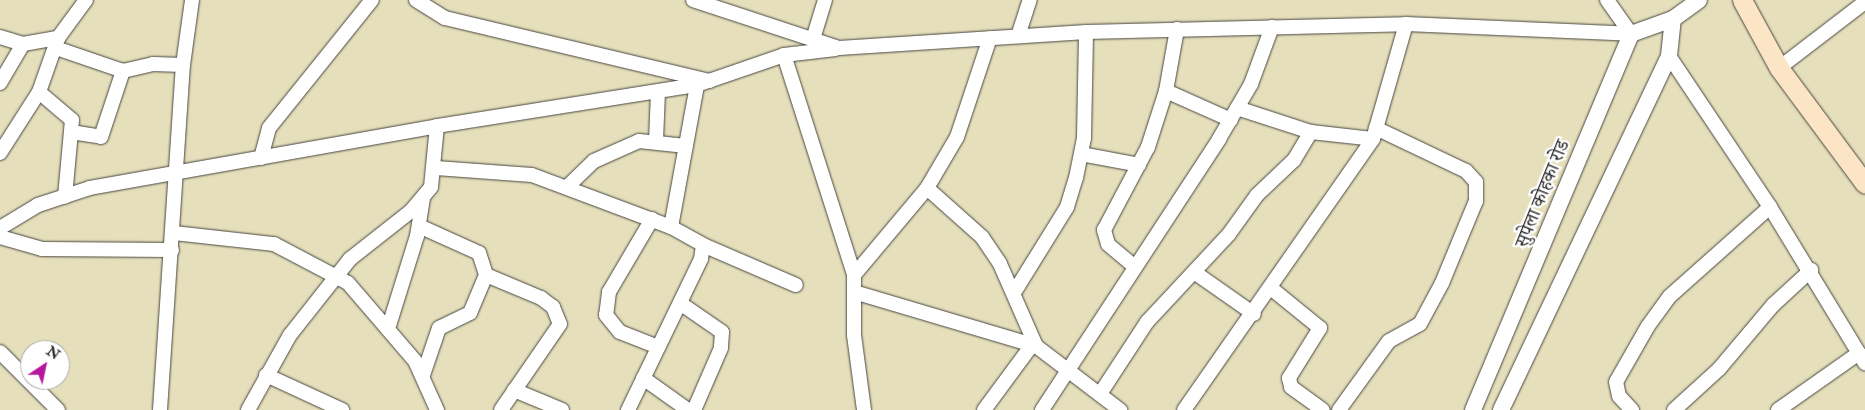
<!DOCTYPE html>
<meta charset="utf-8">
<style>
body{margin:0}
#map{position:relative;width:1865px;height:410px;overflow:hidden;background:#e6dfbb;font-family:"IM FELL Double Pica","Noto Serif Devanagari",serif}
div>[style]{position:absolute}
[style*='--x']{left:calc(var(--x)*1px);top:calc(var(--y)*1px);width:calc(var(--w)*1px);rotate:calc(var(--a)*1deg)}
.roads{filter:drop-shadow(0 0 1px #474641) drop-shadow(0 0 1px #474641)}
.minor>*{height:14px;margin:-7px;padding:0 7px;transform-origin:7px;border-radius:7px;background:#fff}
.tertiary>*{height:16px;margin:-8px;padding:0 8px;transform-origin:8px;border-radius:8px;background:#fff}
.secondary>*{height:19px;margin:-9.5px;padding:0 9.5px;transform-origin:9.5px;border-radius:9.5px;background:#fce5c4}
span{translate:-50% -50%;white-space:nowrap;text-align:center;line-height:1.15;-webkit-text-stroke:4.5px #fff;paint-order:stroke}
.street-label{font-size:19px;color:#2b2b2b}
.north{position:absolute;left:20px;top:340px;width:50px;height:50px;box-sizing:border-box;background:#fff;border:1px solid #aaa;border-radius:50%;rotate:34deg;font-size:14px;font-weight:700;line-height:20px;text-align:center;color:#2b2b2b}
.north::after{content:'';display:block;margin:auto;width:18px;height:22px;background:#b5179e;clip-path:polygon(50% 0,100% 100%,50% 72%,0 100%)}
</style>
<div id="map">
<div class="roads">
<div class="minor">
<i style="--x:416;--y:0;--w:34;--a:32"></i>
<i style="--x:445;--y:18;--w:272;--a:13.4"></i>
<i style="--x:693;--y:0;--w:154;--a:18.2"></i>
<i style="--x:839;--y:48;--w:248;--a:-3.7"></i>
<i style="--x:1086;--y:32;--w:320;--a:-1.4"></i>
<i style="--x:1406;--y:24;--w:225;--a:2.5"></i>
<i style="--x:1607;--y:0;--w:42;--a:54.8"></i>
<i style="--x:1018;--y:36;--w:38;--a:-72"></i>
<i style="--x:0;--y:37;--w:24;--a:17"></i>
<i style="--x:23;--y:44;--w:36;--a:-10"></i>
<i style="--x:58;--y:38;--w:47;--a:-53.6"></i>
<i style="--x:813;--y:39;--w:41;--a:-72.9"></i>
<i style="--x:56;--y:48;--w:71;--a:18.9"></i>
<i style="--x:123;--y:71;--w:31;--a:-13"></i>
<i style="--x:153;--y:64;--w:30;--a:2"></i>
<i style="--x:784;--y:55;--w:231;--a:72.3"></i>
<i style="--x:854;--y:275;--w:60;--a:90"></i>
<i style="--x:854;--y:335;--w:76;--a:82.4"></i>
<i style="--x:1669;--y:56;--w:182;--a:56.2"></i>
<i style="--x:1770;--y:207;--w:183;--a:58.7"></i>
<i style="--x:1779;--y:68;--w:108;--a:-37.5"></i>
<i style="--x:0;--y:83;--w:45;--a:-59.5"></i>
<i style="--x:1166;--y:91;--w:71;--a:24"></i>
<i style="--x:39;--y:92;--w:43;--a:40.3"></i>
<i style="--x:72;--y:120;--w:77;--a:95.2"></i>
<i style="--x:1237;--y:108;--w:78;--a:18"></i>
<i style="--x:1311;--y:132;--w:62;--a:6.4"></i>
<i style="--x:71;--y:132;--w:30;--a:9"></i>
<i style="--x:101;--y:137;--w:70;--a:-71.6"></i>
<i style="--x:656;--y:141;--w:49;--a:-87.7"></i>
<i style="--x:0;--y:153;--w:72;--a:-57.4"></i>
<i style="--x:39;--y:92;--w:57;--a:-70.6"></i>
<i style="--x:1081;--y:154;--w:59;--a:10.7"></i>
<i style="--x:261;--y:158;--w:31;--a:-75"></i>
<i style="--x:269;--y:128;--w:164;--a:-51.2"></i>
<i style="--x:436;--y:168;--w:96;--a:4.2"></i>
<i style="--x:532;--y:175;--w:148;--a:20.5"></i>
<i style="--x:671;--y:227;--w:37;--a:29"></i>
<i style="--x:703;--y:245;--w:14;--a:98"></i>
<i style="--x:701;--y:259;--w:168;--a:115.8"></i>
<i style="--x:568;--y:186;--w:36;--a:-44"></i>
<i style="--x:594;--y:161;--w:49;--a:-24"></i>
<i style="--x:639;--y:141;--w:47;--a:6.1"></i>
<i style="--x:927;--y:188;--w:74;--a:41.7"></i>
<i style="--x:982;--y:237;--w:32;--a:56"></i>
<i style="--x:1000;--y:264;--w:90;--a:66.3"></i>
<i style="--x:652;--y:219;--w:85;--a:120.5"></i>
<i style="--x:609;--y:292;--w:23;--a:97"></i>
<i style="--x:606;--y:315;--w:22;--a:51"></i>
<i style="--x:620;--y:332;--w:41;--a:21.5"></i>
<i style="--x:419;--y:226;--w:66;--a:24.2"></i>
<i style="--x:479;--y:253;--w:23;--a:72"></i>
<i style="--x:486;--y:275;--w:41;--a:112.8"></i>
<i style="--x:470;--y:313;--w:34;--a:154"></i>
<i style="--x:439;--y:328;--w:50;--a:108.8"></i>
<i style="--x:671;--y:227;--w:144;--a:-79.6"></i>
<i style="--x:0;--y:228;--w:44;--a:-31.2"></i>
<i style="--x:38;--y:205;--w:55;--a:-18.1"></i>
<i style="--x:90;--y:188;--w:352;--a:-10.1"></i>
<i style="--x:437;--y:126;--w:263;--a:-9"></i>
<i style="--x:697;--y:85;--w:92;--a:-19"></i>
<i style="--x:784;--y:55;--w:52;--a:-6.6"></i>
<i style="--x:174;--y:233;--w:101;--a:6.3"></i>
<i style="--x:274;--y:244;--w:84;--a:27.8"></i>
<i style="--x:348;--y:283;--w:103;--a:49.3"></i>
<i style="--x:415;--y:361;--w:54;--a:65.8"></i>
<i style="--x:0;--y:237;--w:44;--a:15.9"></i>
<i style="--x:42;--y:249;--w:130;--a:0.4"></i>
<i style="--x:703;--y:245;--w:101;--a:23.3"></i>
<i style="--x:1135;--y:267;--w:35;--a:-140"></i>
<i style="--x:1108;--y:244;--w:15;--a:-106"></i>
<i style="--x:1104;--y:230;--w:94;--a:-62.1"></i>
<i style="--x:1148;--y:147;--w:59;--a:-72.2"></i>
<i style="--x:1166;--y:91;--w:63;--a:-79.9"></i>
<i style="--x:1194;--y:272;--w:73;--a:35"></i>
<i style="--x:486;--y:275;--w:60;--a:22.7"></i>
<i style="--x:541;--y:298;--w:15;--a:37"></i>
<i style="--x:553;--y:307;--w:18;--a:68"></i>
<i style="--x:560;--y:324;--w:104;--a:124.5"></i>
<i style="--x:854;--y:275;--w:114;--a:-50"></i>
<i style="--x:927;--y:188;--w:59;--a:-59.5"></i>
<i style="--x:957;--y:137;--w:104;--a:-71.6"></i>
<i style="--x:1272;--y:289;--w:62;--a:39.1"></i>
<i style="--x:1320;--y:328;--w:59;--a:121.8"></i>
<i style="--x:1289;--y:378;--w:9;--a:77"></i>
<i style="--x:1291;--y:387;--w:39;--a:36"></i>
<i style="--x:1015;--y:291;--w:99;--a:-58.2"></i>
<i style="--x:1067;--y:207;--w:30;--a:-73"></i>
<i style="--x:1076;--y:178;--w:41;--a:-78.7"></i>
<i style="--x:1084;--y:138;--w:106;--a:-88.9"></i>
<i style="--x:854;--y:292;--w:190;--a:16.5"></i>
<i style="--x:1036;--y:346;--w:106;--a:37.3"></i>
<i style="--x:680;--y:303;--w:51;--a:34.6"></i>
<i style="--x:722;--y:332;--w:16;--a:94"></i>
<i style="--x:721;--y:348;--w:68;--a:113.5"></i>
<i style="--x:388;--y:329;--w:97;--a:-72.7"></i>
<i style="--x:417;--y:236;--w:38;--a:-81"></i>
<i style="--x:0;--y:352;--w:82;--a:45"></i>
<i style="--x:266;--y:375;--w:84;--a:24.7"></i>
<i style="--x:643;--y:378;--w:55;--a:35.4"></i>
<i style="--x:514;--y:390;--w:52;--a:22.6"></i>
<i style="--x:1100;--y:394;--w:86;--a:-56.9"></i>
<i style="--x:1147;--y:322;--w:120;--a:-47"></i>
<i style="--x:1229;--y:234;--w:48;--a:-54.3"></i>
<i style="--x:1257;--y:195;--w:51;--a:-43.4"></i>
<i style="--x:1294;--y:160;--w:33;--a:-59"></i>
<i style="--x:160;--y:410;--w:346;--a:-86.2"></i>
<i style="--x:183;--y:65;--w:66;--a:-82.1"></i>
<i style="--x:248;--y:410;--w:86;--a:-60.8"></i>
<i style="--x:290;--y:335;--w:97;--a:-51.7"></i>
<i style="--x:350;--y:259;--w:78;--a:-38.2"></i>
<i style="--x:411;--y:211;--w:31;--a:-50"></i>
<i style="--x:431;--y:187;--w:61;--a:-84.4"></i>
<i style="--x:984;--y:410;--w:81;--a:-53.6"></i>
<i style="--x:1042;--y:410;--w:324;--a:-56.8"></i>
<i style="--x:1219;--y:139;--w:64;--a:-59.8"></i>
<i style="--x:1251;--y:84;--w:61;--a:-69.8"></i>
<i style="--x:1184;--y:410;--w:330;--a:-55.1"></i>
<i style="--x:1373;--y:139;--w:120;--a:-74"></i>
<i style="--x:1339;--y:410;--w:85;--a:-54.1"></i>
<i style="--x:1389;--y:341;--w:35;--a:-29"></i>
<i style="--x:1420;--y:324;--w:47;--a:-61.8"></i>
<i style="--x:1442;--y:283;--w:89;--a:-67.5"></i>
<i style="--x:1476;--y:201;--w:19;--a:-90"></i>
<i style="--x:1476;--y:182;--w:15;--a:-132"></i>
<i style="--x:1466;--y:171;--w:100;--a:-154.5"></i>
<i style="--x:1632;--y:410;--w:19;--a:-133"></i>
<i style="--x:1619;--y:396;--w:14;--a:-102"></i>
<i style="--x:1616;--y:382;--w:64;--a:-60.3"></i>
<i style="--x:1648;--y:326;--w:37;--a:-54"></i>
<i style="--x:1670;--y:296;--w:134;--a:-41.7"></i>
<i style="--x:1674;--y:410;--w:61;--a:-42.3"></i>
<i style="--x:1719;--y:369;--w:84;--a:-49.8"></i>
<i style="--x:1773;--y:305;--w:52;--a:-42.6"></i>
<i style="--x:1778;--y:410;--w:99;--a:-35.1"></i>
</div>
<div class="tertiary">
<i style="--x:1473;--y:410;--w:408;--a:-67.2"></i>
<i style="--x:1631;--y:34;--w:45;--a:-19.7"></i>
<i style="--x:1673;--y:19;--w:32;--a:-36"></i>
<i style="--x:1501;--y:410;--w:392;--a:-64.6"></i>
<i style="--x:1669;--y:56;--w:37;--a:-84"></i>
</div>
<div class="secondary">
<i style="--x:1742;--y:0;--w:77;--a:61.4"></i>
<i style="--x:1779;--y:68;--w:144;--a:53.4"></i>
</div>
</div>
<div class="street-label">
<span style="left:1543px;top:194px;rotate:-68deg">सुपेला कोहका रोड</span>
</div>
<div class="north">N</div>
</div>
